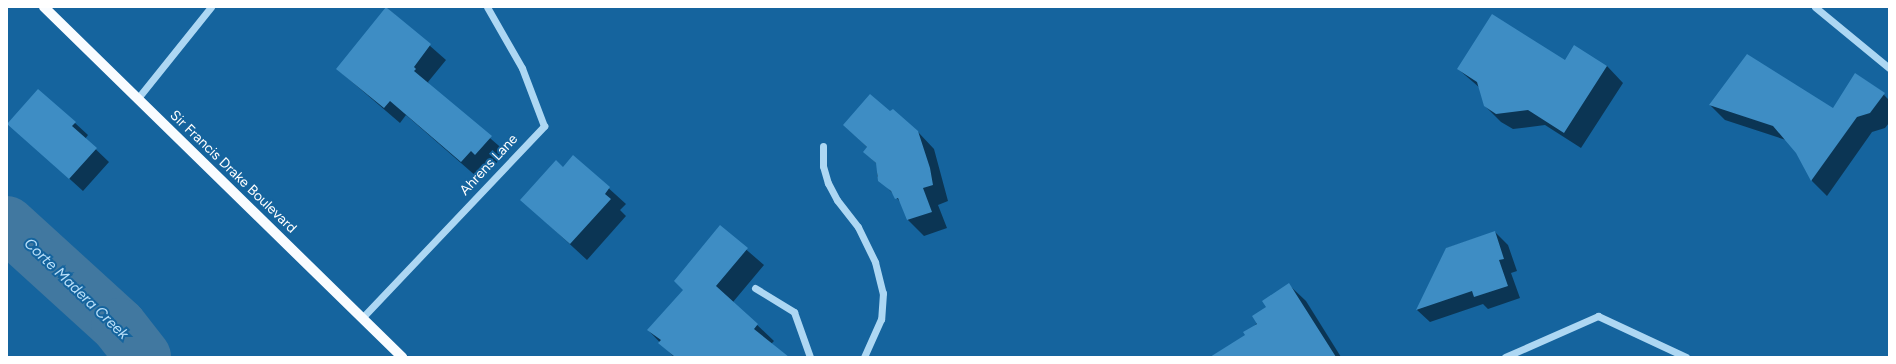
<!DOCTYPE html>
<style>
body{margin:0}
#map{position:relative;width:1896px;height:364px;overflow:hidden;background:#15649e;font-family:Figtree,sans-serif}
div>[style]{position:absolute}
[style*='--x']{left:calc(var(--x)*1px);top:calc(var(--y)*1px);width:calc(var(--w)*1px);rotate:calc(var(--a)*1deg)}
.shadow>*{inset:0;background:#0007}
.river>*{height:56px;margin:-28px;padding:0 28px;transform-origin:28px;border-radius:28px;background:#4178a0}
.building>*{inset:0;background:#3e8dc4}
.minor>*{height:7px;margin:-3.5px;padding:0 3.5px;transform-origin:3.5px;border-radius:3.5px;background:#add7f3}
.major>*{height:10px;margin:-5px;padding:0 5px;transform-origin:5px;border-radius:5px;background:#f9fcff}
span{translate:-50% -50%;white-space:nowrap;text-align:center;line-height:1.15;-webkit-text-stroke:4px #15649e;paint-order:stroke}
.street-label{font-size:14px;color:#fff}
.water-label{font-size:15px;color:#b9e0fa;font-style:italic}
.frame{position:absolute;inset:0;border:8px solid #fff;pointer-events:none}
</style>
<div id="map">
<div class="shadow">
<i style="clip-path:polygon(387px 8px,446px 60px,428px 82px,430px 86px,506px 152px,491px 169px,487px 165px,477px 177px,406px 115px,400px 123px,337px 69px)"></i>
<i style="clip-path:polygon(1565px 61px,1607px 66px,1623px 83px,1581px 148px,1545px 125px,1513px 129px,1501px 122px,1485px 106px,1480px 88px,1458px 69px)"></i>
<i style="clip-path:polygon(1880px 91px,1889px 100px,1889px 123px,1885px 128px,1872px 132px,1827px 196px,1812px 181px,1797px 152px,1786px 140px,1725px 120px,1710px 105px,1833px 109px)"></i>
<i style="clip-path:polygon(890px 113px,918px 132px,934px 149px,948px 201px,938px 205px,947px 228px,924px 236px,908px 220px,902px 204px,877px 176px,877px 164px,864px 152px,868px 148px,844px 125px)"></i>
<i style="clip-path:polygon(75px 123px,88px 135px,85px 139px,109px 162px,83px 191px,9px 124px)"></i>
<i style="clip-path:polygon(573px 156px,626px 204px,620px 210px,626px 216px,587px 260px,522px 200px,563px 168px)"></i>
<i style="clip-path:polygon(720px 227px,764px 265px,733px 302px,774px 341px,771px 344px,786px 357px,674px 357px,648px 330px,684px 290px)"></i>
<i style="clip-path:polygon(1495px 232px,1508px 245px,1517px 271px,1511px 273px,1520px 298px,1488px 309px,1483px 304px,1430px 322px,1417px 310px,1447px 248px)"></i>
<i style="clip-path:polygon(1289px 285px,1306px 301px,1341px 357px,1241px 357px,1246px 336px)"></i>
</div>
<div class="river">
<i style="--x:7;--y:224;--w:151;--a:42.3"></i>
<i style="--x:119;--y:326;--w:39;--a:52"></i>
</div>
<div class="building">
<i style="clip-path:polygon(386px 7px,431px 44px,414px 67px,416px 69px,414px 71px,492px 136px,475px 155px,471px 151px,461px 162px,390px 101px,384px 108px,336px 69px)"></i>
<i style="clip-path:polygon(1492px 14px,1565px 60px,1574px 45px,1607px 66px,1564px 133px,1528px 110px,1496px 114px,1484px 106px,1477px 82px,1457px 69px)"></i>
<i style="clip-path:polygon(1747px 54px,1833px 108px,1855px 73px,1885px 93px,1870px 113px,1857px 117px,1811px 181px,1796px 153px,1773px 126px,1709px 105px)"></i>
<i style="clip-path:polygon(38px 89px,76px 122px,72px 126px,97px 148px,69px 179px,7px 124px)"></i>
<i style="clip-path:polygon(870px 94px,890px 111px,893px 109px,918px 131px,930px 168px,933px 185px,923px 188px,932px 212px,907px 220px,898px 198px,895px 199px,891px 191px,878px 181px,876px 163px,863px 152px,867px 147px,843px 125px)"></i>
<i style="clip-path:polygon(573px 155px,610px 187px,605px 194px,611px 199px,570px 244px,520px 200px,556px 160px,563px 167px)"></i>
<i style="clip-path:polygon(720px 225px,748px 248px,716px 286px,758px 324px,754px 329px,789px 357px,675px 357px,658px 343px,661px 340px,647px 330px,683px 290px,674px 281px)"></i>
<i style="clip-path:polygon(1495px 231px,1504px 259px,1499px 260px,1508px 286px,1474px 297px,1472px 291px,1416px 310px,1446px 248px)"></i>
<i style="clip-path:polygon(1289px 283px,1336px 357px,1210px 357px,1245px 335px,1243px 332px,1257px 324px,1252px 316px,1266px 307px,1262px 301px)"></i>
</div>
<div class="minor">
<i style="--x:1815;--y:7;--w:96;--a:39.5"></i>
<i style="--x:138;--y:98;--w:117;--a:-51.3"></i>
<i style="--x:823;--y:146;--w:20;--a:90"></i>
<i style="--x:823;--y:166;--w:18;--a:74"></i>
<i style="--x:828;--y:183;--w:19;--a:62"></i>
<i style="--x:837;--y:200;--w:34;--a:52"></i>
<i style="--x:858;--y:227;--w:39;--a:64"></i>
<i style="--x:875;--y:262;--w:32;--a:76"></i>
<i style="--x:883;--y:293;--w:26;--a:94"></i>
<i style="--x:881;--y:319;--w:42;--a:114.1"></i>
<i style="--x:755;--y:288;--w:46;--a:31.6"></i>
<i style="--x:794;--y:312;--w:48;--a:70.4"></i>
<i style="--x:362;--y:318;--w:265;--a:-46.5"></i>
<i style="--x:544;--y:126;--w:62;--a:-110.8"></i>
<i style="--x:522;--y:68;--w:70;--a:-119.8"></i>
<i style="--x:1505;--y:357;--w:102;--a:-23.8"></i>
<i style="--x:1598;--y:316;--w:97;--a:25"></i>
</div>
<div class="major">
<i style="--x:44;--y:7;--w:501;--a:44.35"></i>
</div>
<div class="street-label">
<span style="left:489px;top:165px;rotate:-47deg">Ahrens Lane</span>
<span style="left:233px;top:172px;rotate:44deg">Sir Francis Drake Boulevard</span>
</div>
<div class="water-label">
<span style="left:76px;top:289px;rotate:44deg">Corte Madera Creek</span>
</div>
<div class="frame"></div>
</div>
